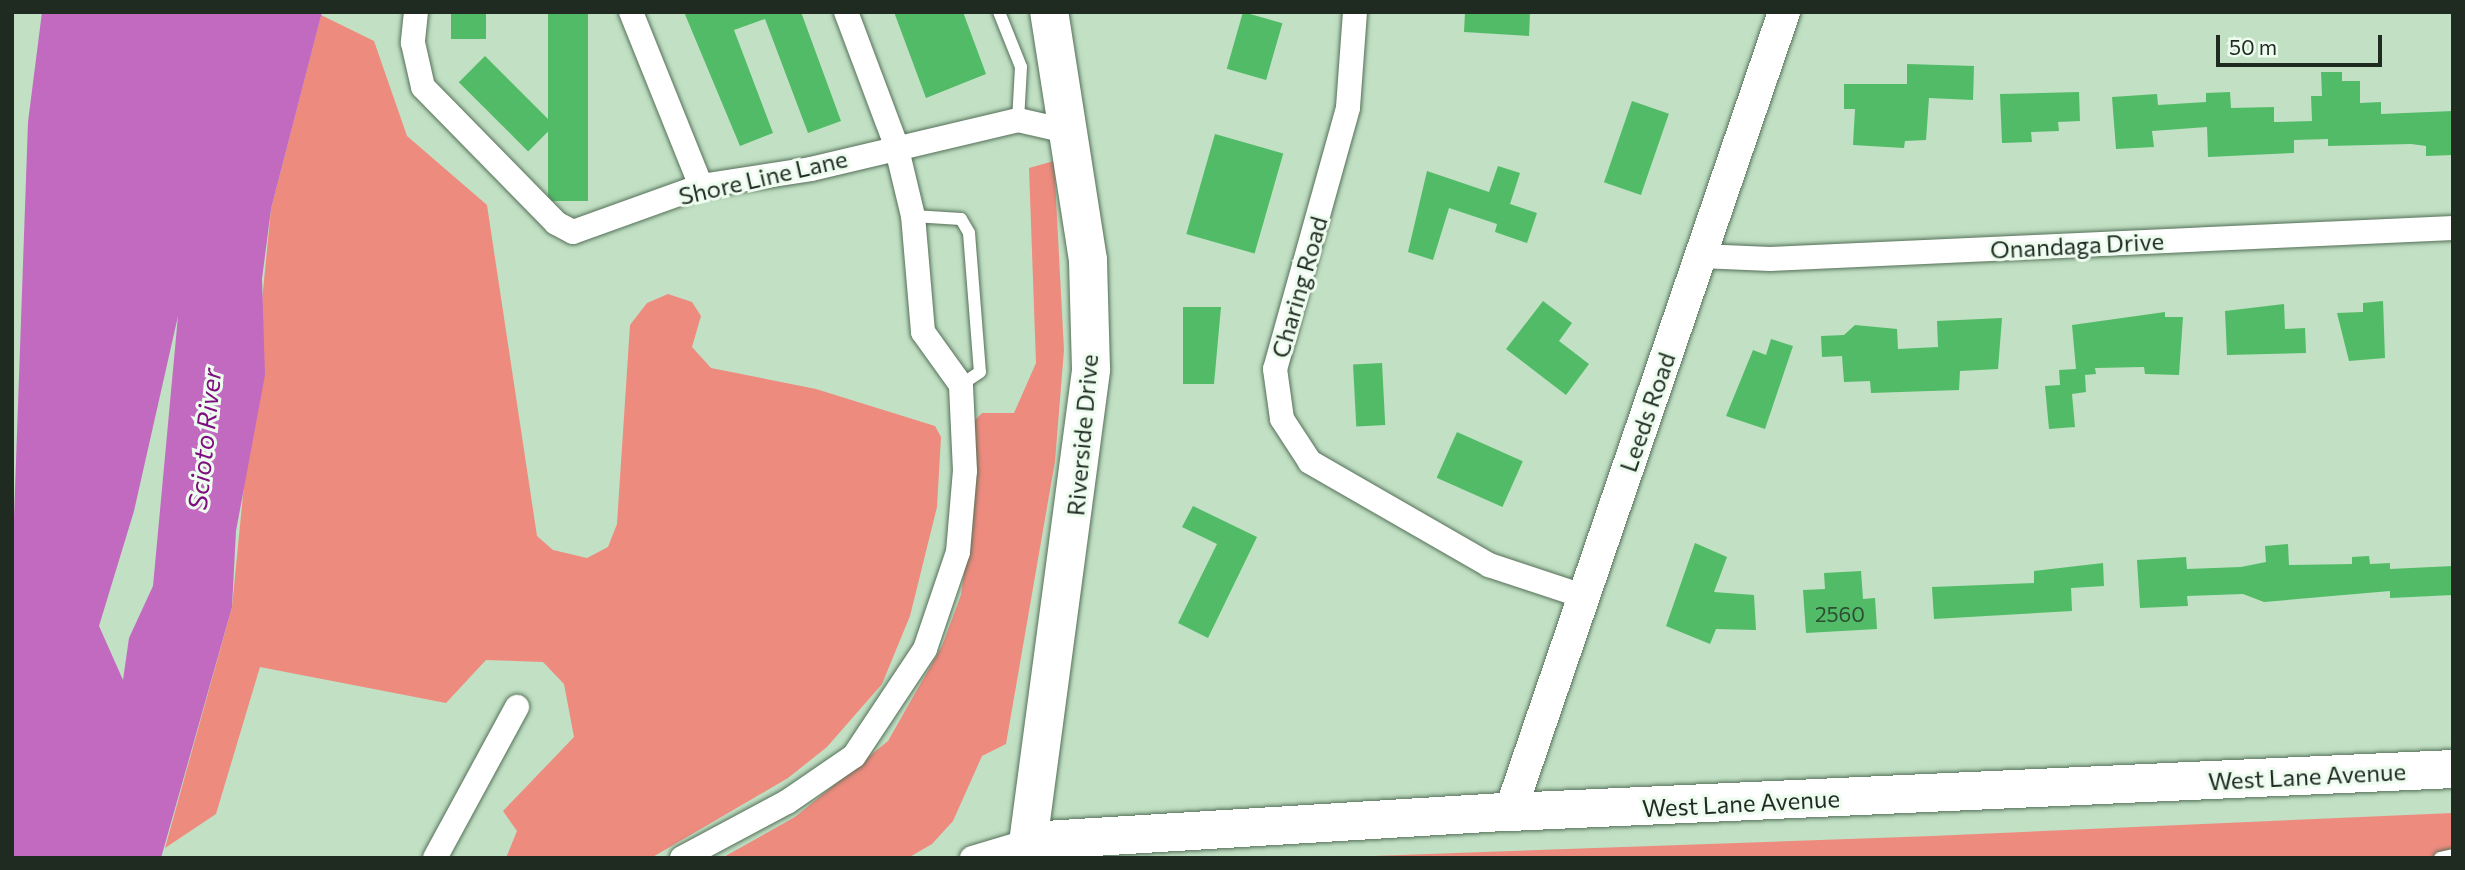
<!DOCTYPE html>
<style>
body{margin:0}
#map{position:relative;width:2465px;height:870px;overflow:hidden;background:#c1e0c4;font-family:Commissioner,sans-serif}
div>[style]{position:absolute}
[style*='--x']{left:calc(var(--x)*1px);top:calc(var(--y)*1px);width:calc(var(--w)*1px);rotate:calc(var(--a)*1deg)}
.green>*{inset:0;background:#ee8b7f}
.water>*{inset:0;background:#c16ac0}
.building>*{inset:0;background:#52bb67;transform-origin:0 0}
.roads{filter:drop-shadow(0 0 2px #557058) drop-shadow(0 0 2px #557058)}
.service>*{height:12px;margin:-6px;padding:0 6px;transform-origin:6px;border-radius:6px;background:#fff}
.minor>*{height:24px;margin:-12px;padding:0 12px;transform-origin:12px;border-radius:12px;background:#fff}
.tertiary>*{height:32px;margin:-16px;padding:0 16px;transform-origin:16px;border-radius:16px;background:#fff}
.primary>*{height:38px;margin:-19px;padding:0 19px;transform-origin:19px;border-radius:19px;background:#fff}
span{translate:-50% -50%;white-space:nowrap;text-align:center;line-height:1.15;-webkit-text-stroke:6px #edfcee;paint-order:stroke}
.number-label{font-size:21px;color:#2c4f32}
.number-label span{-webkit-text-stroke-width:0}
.street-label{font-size:24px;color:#1f2b21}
.water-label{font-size:26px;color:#7e0d7f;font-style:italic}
.frame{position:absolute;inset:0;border:14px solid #1f2b21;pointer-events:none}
.scale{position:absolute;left:2216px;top:35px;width:166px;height:32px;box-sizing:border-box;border:4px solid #1f2b21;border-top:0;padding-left:9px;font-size:21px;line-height:24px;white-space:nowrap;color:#1f2b21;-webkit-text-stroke:5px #edfcee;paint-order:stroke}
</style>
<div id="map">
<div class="green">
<i style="clip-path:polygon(321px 15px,374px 41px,407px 136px,487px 205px,537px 536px,553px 550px,587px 558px,608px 547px,617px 524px,630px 325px,647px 303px,668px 294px,692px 302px,701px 316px,692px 347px,711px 368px,816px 389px,935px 426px,941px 437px,937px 507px,910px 616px,882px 684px,827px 747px,788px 778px,651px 858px,506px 858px,517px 831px,503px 811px,574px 737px,564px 684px,543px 662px,486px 660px,446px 703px,260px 667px,216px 814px,165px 848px,232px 607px,271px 209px)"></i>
<i style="clip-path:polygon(1054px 161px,1064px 350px,1055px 461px,1006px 744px,982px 756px,953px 821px,932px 844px,908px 858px,722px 858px,795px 817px,888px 741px,942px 646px,961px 595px,972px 516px,973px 422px,982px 413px,1014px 413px,1036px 363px,1029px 168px)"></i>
<i style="clip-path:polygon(2453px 813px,2453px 858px,1317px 858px,1932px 836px)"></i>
</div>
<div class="water">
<i style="clip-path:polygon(evenodd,42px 12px,322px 12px,271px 209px,262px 279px,265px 375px,236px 531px,232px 607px,161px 858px,12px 858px,12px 575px,28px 122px,42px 12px,178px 316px,153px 586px,129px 638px,123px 680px,99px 626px,134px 511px,178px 316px)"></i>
</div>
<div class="building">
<i style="left:451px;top:12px;width:35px;height:27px"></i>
<i style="left:548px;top:12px;width:40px;height:189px"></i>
<i style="clip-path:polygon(684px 12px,801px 12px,841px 121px,808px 133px,765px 19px,734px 30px,773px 133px,740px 146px)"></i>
<i style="clip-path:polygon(894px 12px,963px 12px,986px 74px,926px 98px)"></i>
<i style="left:1243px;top:12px;width:41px;height:59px;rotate:16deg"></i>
<i style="clip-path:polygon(1465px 12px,1530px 12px,1529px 36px,1464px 32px)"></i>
<i style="left:485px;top:56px;width:98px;height:37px;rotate:45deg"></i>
<i style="clip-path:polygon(1907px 64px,1974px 66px,1973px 100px,1929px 98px,1926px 140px,1905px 141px,1904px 148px,1853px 145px,1855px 109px,1844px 109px,1844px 84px,1907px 84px)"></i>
<i style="clip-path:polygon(2321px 72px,2342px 72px,2342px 81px,2360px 81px,2360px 103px,2381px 102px,2381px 114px,2453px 111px,2453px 155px,2426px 156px,2426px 146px,2411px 144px,2328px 146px,2328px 139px,2294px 140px,2294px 153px,2208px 157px,2207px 127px,2152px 131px,2154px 147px,2116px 149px,2112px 97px,2157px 94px,2158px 105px,2206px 102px,2206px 93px,2230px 92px,2231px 108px,2274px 107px,2274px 122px,2312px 121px,2311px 96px,2322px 96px)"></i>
<i style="clip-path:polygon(2079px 92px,2080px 121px,2058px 122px,2059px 131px,2031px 132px,2032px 142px,2002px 143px,2000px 94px)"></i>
<i style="left:1632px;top:101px;width:39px;height:86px;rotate:19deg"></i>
<i style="left:1215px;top:134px;width:71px;height:104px;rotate:16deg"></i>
<i style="clip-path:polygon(1498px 166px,1520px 173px,1510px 204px,1537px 213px,1527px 243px,1495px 232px,1497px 224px,1449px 208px,1433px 260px,1408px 252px,1427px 171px,1489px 192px)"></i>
<i style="clip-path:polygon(1543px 301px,1572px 323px,1559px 341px,1589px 364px,1566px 395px,1506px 349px)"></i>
<i style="clip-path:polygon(2383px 301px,2385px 358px,2349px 361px,2337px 313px,2363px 312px,2363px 303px)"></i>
<i style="clip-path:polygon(2284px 304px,2285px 329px,2305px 328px,2306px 353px,2227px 355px,2225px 311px)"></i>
<i style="clip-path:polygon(1183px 307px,1221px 307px,1214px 384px,1183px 384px)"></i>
<i style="clip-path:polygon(2165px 312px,2165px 317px,2183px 317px,2179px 375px,2145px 374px,2144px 367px,2095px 368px,2096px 374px,2085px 375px,2086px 392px,2072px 394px,2075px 427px,2049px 429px,2045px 386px,2060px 385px,2059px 370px,2076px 369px,2072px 325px)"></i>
<i style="clip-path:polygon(2002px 318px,1998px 369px,1960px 371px,1959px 390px,1871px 393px,1870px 381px,1844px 382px,1842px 356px,1822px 357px,1821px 336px,1844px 335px,1855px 325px,1897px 329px,1898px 349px,1938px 347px,1937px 321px)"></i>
<i style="clip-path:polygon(1771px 339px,1793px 346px,1765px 429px,1726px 416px,1753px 350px,1766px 355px)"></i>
<i style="left:1382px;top:363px;width:62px;height:29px;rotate:87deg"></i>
<i style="left:1457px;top:432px;width:72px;height:50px;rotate:24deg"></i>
<i style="clip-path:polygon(1193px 506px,1257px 537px,1208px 638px,1178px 623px,1217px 544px,1182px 527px)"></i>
<i style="clip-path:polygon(1695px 543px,1727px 557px,1714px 592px,1754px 595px,1756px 630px,1716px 629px,1710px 644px,1666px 626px)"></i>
<i style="clip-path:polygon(2288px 544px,2289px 565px,2352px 564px,2352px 557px,2369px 556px,2370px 564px,2390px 563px,2390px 569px,2453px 566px,2453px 595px,2390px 598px,2390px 591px,2264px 602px,2243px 594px,2187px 596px,2188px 606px,2140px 608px,2137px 560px,2186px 557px,2187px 569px,2241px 567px,2266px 562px,2265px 546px)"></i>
<i style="clip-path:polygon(2103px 563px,2104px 586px,2071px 588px,2072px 611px,1934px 619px,1932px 587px,2034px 583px,2034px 571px)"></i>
<i style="clip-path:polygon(1861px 571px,1863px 599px,1875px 598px,1877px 629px,1806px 633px,1803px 590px,1825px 589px,1824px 573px)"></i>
</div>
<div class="roads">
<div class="service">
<i style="--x:999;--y:12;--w:59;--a:68.2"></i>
<i style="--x:1021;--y:67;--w:53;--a:93.2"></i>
<i style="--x:913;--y:216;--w:48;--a:3.6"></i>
<i style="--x:961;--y:219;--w:16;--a:60"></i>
<i style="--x:969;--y:233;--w:139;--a:85.5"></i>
<i style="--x:980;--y:372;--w:23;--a:146"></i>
<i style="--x:2440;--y:858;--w:13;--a:-13"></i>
</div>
<div class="minor">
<i style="--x:416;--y:12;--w:31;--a:96"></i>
<i style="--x:413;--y:43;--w:45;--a:77.2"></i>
<i style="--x:423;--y:87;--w:190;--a:45.6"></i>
<i style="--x:556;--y:223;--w:19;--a:28"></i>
<i style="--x:573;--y:232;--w:136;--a:-19.8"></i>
<i style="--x:701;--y:186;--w:111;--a:-8.8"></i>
<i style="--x:811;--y:169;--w:213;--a:-13.3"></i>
<i style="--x:1018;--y:120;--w:54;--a:12.8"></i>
<i style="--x:631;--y:12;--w:188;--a:68.1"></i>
<i style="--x:1355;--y:12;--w:96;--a:94.2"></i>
<i style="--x:1348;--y:108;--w:271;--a:105.6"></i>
<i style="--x:1275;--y:369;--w:50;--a:82"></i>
<i style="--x:1282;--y:419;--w:51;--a:56.9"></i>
<i style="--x:1310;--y:462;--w:207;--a:29.9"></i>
<i style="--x:1489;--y:565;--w:99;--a:18.3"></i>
<i style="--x:1701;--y:256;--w:69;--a:2.5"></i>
<i style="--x:1770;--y:259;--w:684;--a:-2.6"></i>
<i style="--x:435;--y:858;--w:172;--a:-61.5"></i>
<i style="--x:682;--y:858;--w:119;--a:-28.1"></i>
<i style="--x:787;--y:802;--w:81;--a:-34.5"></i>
<i style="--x:854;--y:756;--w:128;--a:-56.4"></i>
<i style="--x:925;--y:649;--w:102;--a:-71.2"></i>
<i style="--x:958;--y:552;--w:81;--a:-85.1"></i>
<i style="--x:965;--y:471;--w:86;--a:-92.7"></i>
<i style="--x:961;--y:385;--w:65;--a:-125.6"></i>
<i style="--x:923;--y:332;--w:116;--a:-94.9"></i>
<i style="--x:913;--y:216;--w:73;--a:-103.5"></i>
<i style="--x:896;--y:145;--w:142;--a:-110.6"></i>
<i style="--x:972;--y:858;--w:59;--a:-16.6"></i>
</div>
<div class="tertiary">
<i style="--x:1510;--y:812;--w:846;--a:-71.09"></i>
</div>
<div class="primary">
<i style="--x:1029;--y:841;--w:482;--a:-3.5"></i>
<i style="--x:1510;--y:812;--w:944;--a:-2.61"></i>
<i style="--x:1026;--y:858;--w:493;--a:-82.4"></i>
<i style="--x:1091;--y:369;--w:109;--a:-91.6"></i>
<i style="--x:1088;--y:260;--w:251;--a:-98.9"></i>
</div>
</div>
<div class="number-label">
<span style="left:1840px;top:614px">2560</span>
</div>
<div class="street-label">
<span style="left:763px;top:177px;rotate:-13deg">Shore Line Lane</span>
<span style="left:2077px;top:245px;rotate:-3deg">Onandaga Drive</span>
<span style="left:1299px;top:287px;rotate:-74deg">Charing Road</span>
<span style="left:1647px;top:412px;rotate:-71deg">Leeds Road</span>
<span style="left:1082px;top:435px;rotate:-85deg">Riverside Drive</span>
<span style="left:2307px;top:776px;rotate:-3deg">West Lane Avenue</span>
<span style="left:1741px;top:803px;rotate:-3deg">West Lane Avenue</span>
</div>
<div class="water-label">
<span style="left:204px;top:439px;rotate:-84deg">Scioto River</span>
</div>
<div class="frame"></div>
<div class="scale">50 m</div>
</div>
